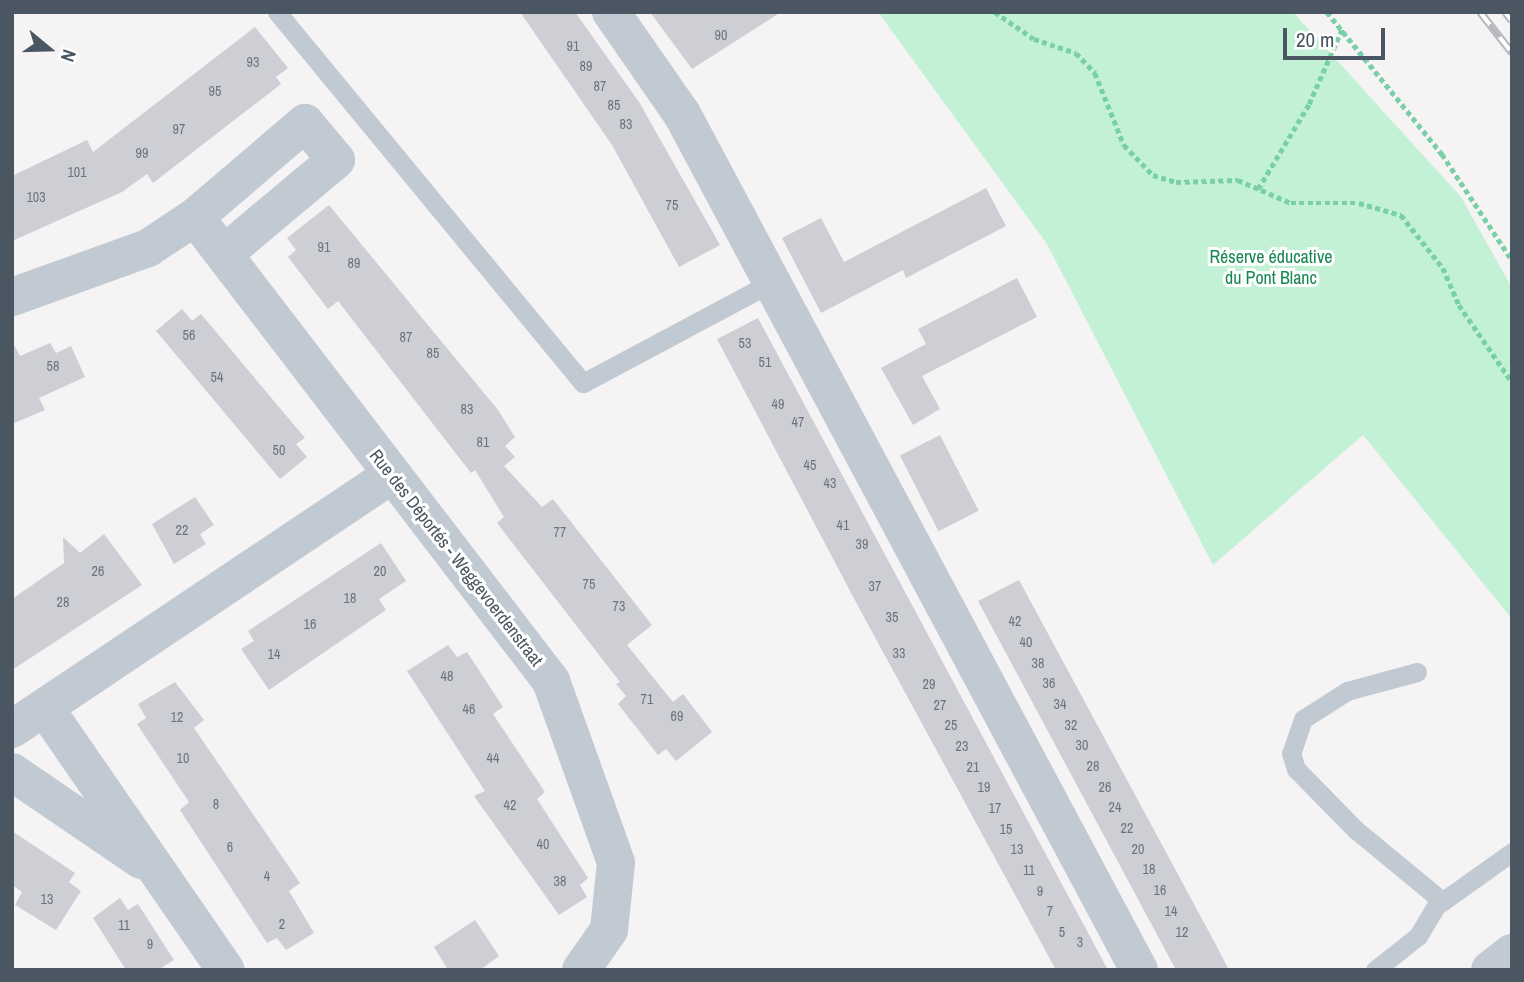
<!DOCTYPE html>
<meta charset="utf-8">
<style>
body{margin:0}
#map{position:relative;width:1524px;height:982px;overflow:hidden;background:#f5f3f3;font-family:"Archivo Narrow",sans-serif}
div>[style]{position:absolute}
[style*='--x']{left:calc(var(--x)*1px);top:calc(var(--y)*1px);width:calc(var(--w)*1px);rotate:calc(var(--a)*1deg)}
.green>*{inset:0;background:#c3f1d5}
.building>*{inset:0;background:#cdcfd5;transform-origin:0 0}
.path>*{height:4.5px;margin-top:-2.25px;transform-origin:0;background:repeating-linear-gradient(90deg,#7ad0a6 0 5px,transparent 0 8.5px)}
.service>*{height:19px;margin:-9.5px;padding:0 9.5px;transform-origin:9.5px;border-radius:9.5px;background:#c1cad2}
.minor>*{height:38px;margin:-19px;padding:0 19px;transform-origin:19px;border-radius:19px;background:#c1cad2}
.rail>*{height:8px;margin-top:-4px;transform-origin:0;background:repeating-linear-gradient(90deg,#fff 0 16px,#b5b8bd 0 32px);box-sizing:border-box;border-block:2px solid #b5b8bd}
span{translate:-50% -50%;white-space:nowrap;text-align:center;line-height:1.15;-webkit-text-stroke:6px #fff;paint-order:stroke}
.number-label{font-size:14px;color:#6b747e}
.number-label span{-webkit-text-stroke-width:0}
.park-label{font-size:18px;color:#17864f}
.street-label{font-size:18px;color:#4a5661}
.frame{position:absolute;inset:0;border:14px solid #4a5661;pointer-events:none}
.north{position:absolute;left:14px;top:14px;width:70px;height:70px;-webkit-text-stroke:5px #fff;paint-order:stroke;rotate:109deg;font-size:19px;font-weight:700;line-height:28px;text-align:center;color:#4a5661}
.north::after{content:'';display:block;margin:auto;width:24px;height:32px;background:#4a5661;clip-path:polygon(50% 0,100% 100%,50% 72%,0 100%)}
.scale{position:absolute;left:1283px;top:28px;width:102px;height:32px;box-sizing:border-box;border:4px solid #4a5661;border-top:0;padding-left:9px;font-size:21px;line-height:24px;white-space:nowrap;color:#4a5661;-webkit-text-stroke:5px #fff;paint-order:stroke}
</style>
<div id="map">
<div class="green">
<i style="clip-path:polygon(878px 12px,1293px 12px,1461px 197px,1512px 288px,1512px 619px,1363px 435px,1213px 565px,1047px 244px)"></i>
</div>
<div class="building">
<i style="clip-path:polygon(520px 12px,575px 12px,639px 102px,720px 245px,679px 267px,612px 145px)"></i>
<i style="clip-path:polygon(650px 12px,781px 12px,692px 69px)"></i>
<i style="clip-path:polygon(255px 27px,288px 68px,276px 77px,281px 84px,153px 183px,147px 174px,122px 192px,12px 241px,12px 176px,87px 140px,93px 152px)"></i>
<i style="clip-path:polygon(986px 188px,1006px 226px,906px 278px,903px 270px,821px 313px,782px 238px,821px 218px,844px 262px)"></i>
<i style="clip-path:polygon(329px 205px,498px 410px,515px 437px,505px 446px,515px 457px,504px 466px,542px 507px,553px 499px,652px 625px,627px 645px,673px 702px,683px 694px,712px 732px,676px 761px,666px 749px,658px 755px,618px 704px,626px 696px,616px 684px,620px 682px,497px 523px,504px 517px,475px 470px,471px 473px,338px 301px,328px 309px,288px 257px,296px 250px,287px 238px)"></i>
<i style="clip-path:polygon(1017px 278px,1037px 317px,922px 376px,940px 409px,913px 425px,881px 368px,926px 344px,918px 329px)"></i>
<i style="clip-path:polygon(182px 309px,192px 321px,201px 314px,305px 438px,296px 444px,307px 457px,280px 479px,156px 331px)"></i>
<i style="clip-path:polygon(758px 318px,839px 469px,1108px 970px,1056px 970px,858px 606px,717px 339px)"></i>
<i style="clip-path:polygon(12px 341px,20px 356px,50px 343px,56px 353px,71px 346px,85px 377px,39px 398px,45px 410px,12px 424px)"></i>
<i style="left:940px;top:435px;width:85px;height:45px;rotate:63deg"></i>
<i style="clip-path:polygon(195px 497px,214px 525px,200px 534px,206px 544px,174px 564px,152px 524px)"></i>
<i style="clip-path:polygon(104px 534px,142px 585px,12px 670px,12px 599px,64px 563px,63px 537px,80px 553px)"></i>
<i style="clip-path:polygon(381px 543px,406px 581px,379px 599px,386px 610px,269px 690px,241px 649px,254px 641px,248px 631px)"></i>
<i style="clip-path:polygon(1019px 580px,1215px 943px,1229px 970px,1176px 970px,978px 601px)"></i>
<i style="clip-path:polygon(448px 645px,457px 657px,467px 652px,503px 707px,493px 714px,545px 792px,537px 799px,588px 878px,580px 885px,587px 897px,559px 915px,474px 796px,485px 791px,407px 671px)"></i>
<i style="clip-path:polygon(175px 682px,204px 720px,194px 728px,300px 883px,289px 891px,314px 933px,286px 950px,277px 938px,267px 943px,180px 810px,189px 802px,137px 724px,146px 718px,138px 704px)"></i>
<i style="clip-path:polygon(12px 831px,75px 873px,69px 882px,81px 891px,56px 930px,15px 905px,22px 892px,12px 885px)"></i>
<i style="clip-path:polygon(120px 898px,128px 910px,138px 904px,174px 960px,158px 970px,126px 970px,93px 918px)"></i>
<i style="clip-path:polygon(475px 920px,499px 956px,480px 970px,448px 970px,434px 947px)"></i>
</div>
<div class="path">
<i style="--x:995;--y:12;--w:47;--a:34.7"></i>
<i style="--x:1034;--y:39;--w:44;--a:18.4"></i>
<i style="--x:1076;--y:53;--w:28;--a:46"></i>
<i style="--x:1095;--y:73;--w:78;--a:68.1"></i>
<i style="--x:1124;--y:145;--w:42;--a:46"></i>
<i style="--x:1153;--y:175;--w:24;--a:17"></i>
<i style="--x:1176;--y:182;--w:62;--a:-1.8"></i>
<i style="--x:1238;--y:180;--w:58;--a:23.5"></i>
<i style="--x:1291;--y:203;--w:68;--a:0"></i>
<i style="--x:1359;--y:203;--w:44;--a:15.9"></i>
<i style="--x:1401;--y:215;--w:68;--a:51.6"></i>
<i style="--x:1443;--y:268;--w:40;--a:66.6"></i>
<i style="--x:1459;--y:305;--w:93;--a:55.5"></i>
<i style="--x:1327;--y:12;--w:183;--a:51"></i>
<i style="--x:1442;--y:154;--w:127;--a:56.6"></i>
<i style="--x:1258;--y:189;--w:99;--a:-59"></i>
<i style="--x:1309;--y:104;--w:84;--a:-66.2"></i>
</div>
<div class="service">
<i style="--x:277;--y:12;--w:481;--a:50.5"></i>
<i style="--x:583;--y:383;--w:214;--a:-28.1"></i>
<i style="--x:1417;--y:672;--w:73;--a:164.8"></i>
<i style="--x:1347;--y:691;--w:52;--a:147.5"></i>
<i style="--x:1303;--y:719;--w:36;--a:109"></i>
<i style="--x:1291;--y:753;--w:17;--a:73"></i>
<i style="--x:1296;--y:769;--w:86;--a:45.5"></i>
<i style="--x:1356;--y:830;--w:112;--a:39.5"></i>
<i style="--x:1375;--y:970;--w:55;--a:-38.3"></i>
<i style="--x:1418;--y:936;--w:35;--a:-59"></i>
<i style="--x:1436;--y:906;--w:93;--a:-35.4"></i>
</div>
<div class="minor">
<i style="--x:611;--y:12;--w:124;--a:55.2"></i>
<i style="--x:682;--y:114;--w:970;--a:61.9"></i>
<i style="--x:195;--y:217;--w:145;--a:-40.5"></i>
<i style="--x:305;--y:123;--w:48;--a:50"></i>
<i style="--x:336;--y:160;--w:146;--a:140"></i>
<i style="--x:12;--y:297;--w:145;--a:-19.8"></i>
<i style="--x:148;--y:248;--w:56;--a:-33.4"></i>
<i style="--x:195;--y:217;--w:585;--a:52.5"></i>
<i style="--x:551;--y:681;--w:193;--a:70.3"></i>
<i style="--x:616;--y:863;--w:67;--a:96"></i>
<i style="--x:609;--y:930;--w:49;--a:125"></i>
<i style="--x:45;--y:708;--w:318;--a:55.4"></i>
<i style="--x:12;--y:729;--w:456;--a:-33.8"></i>
<i style="--x:12;--y:772;--w:156;--a:34.3"></i>
<i style="--x:1490;--y:970;--w:28;--a:-38"></i>
</div>
<div class="rail">
<i style="--x:1480;--y:12;--w:52;--a:52"></i>
<i style="--x:1505;--y:12;--w:11;--a:52"></i>
</div>
<div class="number-label">
<span style="left:721px;top:35px">90</span>
<span style="left:573px;top:46px">91</span>
<span style="left:253px;top:62px">93</span>
<span style="left:586px;top:66px">89</span>
<span style="left:600px;top:86px">87</span>
<span style="left:215px;top:91px">95</span>
<span style="left:614px;top:105px">85</span>
<span style="left:626px;top:124px">83</span>
<span style="left:179px;top:129px">97</span>
<span style="left:142px;top:153px">99</span>
<span style="left:77px;top:172px">101</span>
<span style="left:36px;top:197px">103</span>
<span style="left:672px;top:205px">75</span>
<span style="left:324px;top:247px">91</span>
<span style="left:354px;top:263px">89</span>
<span style="left:189px;top:335px">56</span>
<span style="left:406px;top:337px">87</span>
<span style="left:745px;top:343px">53</span>
<span style="left:433px;top:353px">85</span>
<span style="left:765px;top:362px">51</span>
<span style="left:53px;top:366px">58</span>
<span style="left:217px;top:377px">54</span>
<span style="left:778px;top:404px">49</span>
<span style="left:467px;top:409px">83</span>
<span style="left:798px;top:422px">47</span>
<span style="left:483px;top:442px">81</span>
<span style="left:279px;top:450px">50</span>
<span style="left:810px;top:465px">45</span>
<span style="left:830px;top:483px">43</span>
<span style="left:843px;top:525px">41</span>
<span style="left:182px;top:530px">22</span>
<span style="left:560px;top:532px">77</span>
<span style="left:862px;top:544px">39</span>
<span style="left:98px;top:571px">26</span>
<span style="left:380px;top:571px">20</span>
<span style="left:589px;top:584px">75</span>
<span style="left:875px;top:586px">37</span>
<span style="left:350px;top:598px">18</span>
<span style="left:63px;top:602px">28</span>
<span style="left:619px;top:606px">73</span>
<span style="left:892px;top:617px">35</span>
<span style="left:1015px;top:621px">42</span>
<span style="left:310px;top:624px">16</span>
<span style="left:1026px;top:642px">40</span>
<span style="left:899px;top:653px">33</span>
<span style="left:274px;top:654px">14</span>
<span style="left:1038px;top:663px">38</span>
<span style="left:447px;top:676px">48</span>
<span style="left:1049px;top:683px">36</span>
<span style="left:929px;top:684px">29</span>
<span style="left:647px;top:699px">71</span>
<span style="left:1060px;top:704px">34</span>
<span style="left:940px;top:705px">27</span>
<span style="left:469px;top:709px">46</span>
<span style="left:677px;top:716px">69</span>
<span style="left:177px;top:717px">12</span>
<span style="left:951px;top:725px">25</span>
<span style="left:1071px;top:725px">32</span>
<span style="left:1082px;top:745px">30</span>
<span style="left:962px;top:746px">23</span>
<span style="left:183px;top:758px">10</span>
<span style="left:493px;top:758px">44</span>
<span style="left:1093px;top:766px">28</span>
<span style="left:973px;top:767px">21</span>
<span style="left:984px;top:787px">19</span>
<span style="left:1105px;top:787px">26</span>
<span style="left:216px;top:804px">8</span>
<span style="left:510px;top:805px">42</span>
<span style="left:1115px;top:807px">24</span>
<span style="left:995px;top:808px">17</span>
<span style="left:1127px;top:828px">22</span>
<span style="left:1006px;top:829px">15</span>
<span style="left:543px;top:844px">40</span>
<span style="left:230px;top:847px">6</span>
<span style="left:1017px;top:849px">13</span>
<span style="left:1138px;top:849px">20</span>
<span style="left:1149px;top:869px">18</span>
<span style="left:1029px;top:870px">11</span>
<span style="left:267px;top:876px">4</span>
<span style="left:560px;top:881px">38</span>
<span style="left:1160px;top:890px">16</span>
<span style="left:1040px;top:891px">9</span>
<span style="left:47px;top:899px">13</span>
<span style="left:1050px;top:911px">7</span>
<span style="left:1171px;top:911px">14</span>
<span style="left:282px;top:924px">2</span>
<span style="left:124px;top:925px">11</span>
<span style="left:1062px;top:932px">5</span>
<span style="left:1182px;top:932px">12</span>
<span style="left:1080px;top:942px">3</span>
<span style="left:150px;top:944px">9</span>
</div>
<div class="park-label">
<span style="left:1271px;top:268px">Réserve éducative<br>du Pont Blanc</span>
</div>
<div class="street-label">
<span style="left:456px;top:558px;rotate:52deg">Rue des Déportés - Weggevoerdenstraat</span>
</div>
<div class="frame"></div>
<div class="north">N</div>
<div class="scale">20 m</div>
</div>
